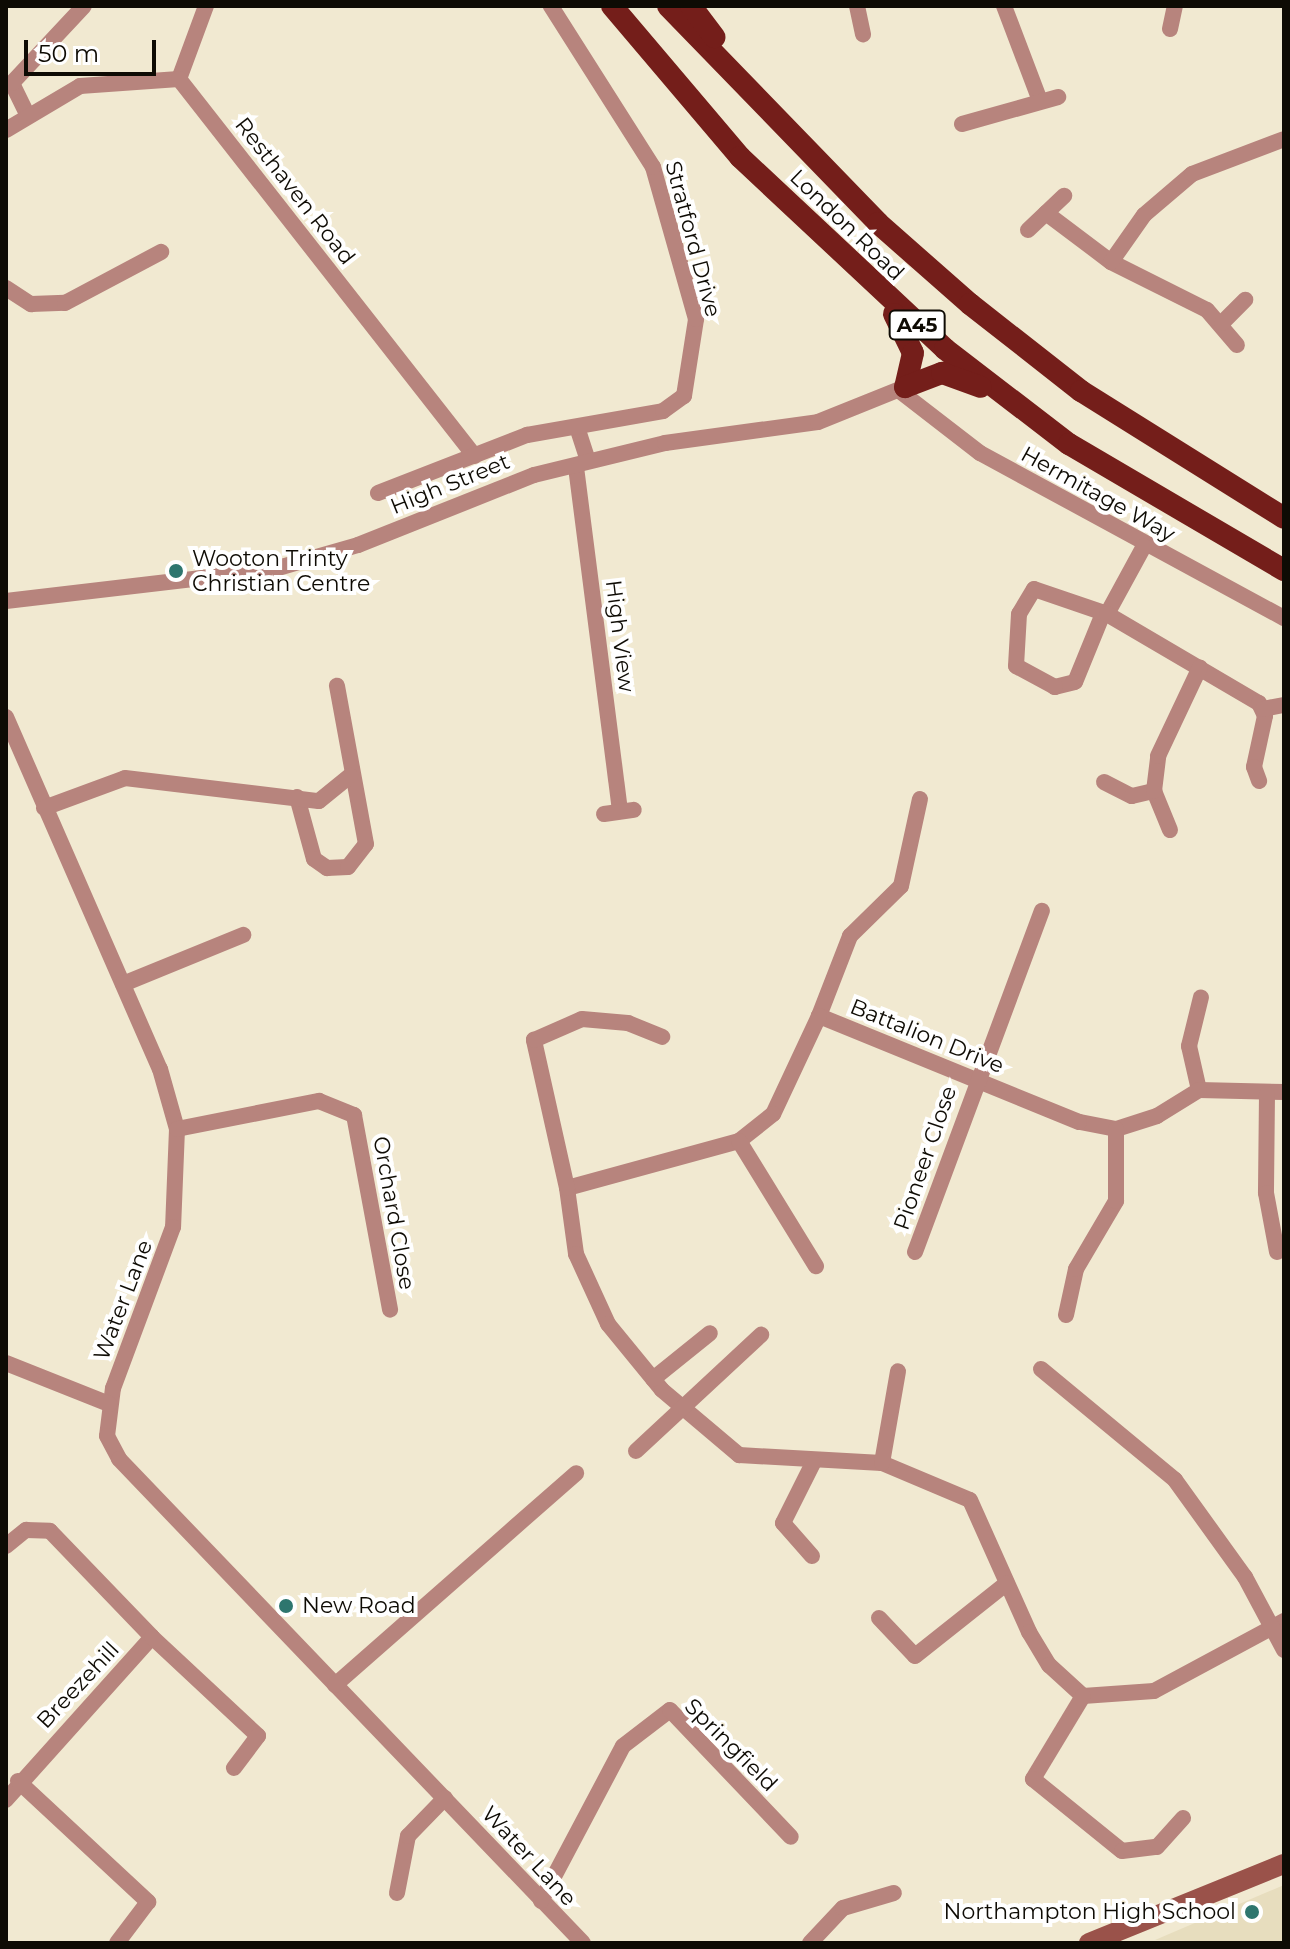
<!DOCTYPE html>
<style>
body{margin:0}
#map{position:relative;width:1290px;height:1949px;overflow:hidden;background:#f1e9d1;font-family:Montserrat,sans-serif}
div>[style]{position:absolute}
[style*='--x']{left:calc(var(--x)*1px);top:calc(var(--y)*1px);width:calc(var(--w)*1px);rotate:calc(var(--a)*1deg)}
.built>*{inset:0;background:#e7ddbe}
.minor>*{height:16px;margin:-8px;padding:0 8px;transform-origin:8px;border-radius:8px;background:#b7847d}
.secondary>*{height:20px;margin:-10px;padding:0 10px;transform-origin:10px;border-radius:10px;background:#9a524a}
.trunk>*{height:22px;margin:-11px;padding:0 11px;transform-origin:11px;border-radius:11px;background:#741e1a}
.dots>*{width:22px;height:22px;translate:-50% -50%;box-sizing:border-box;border:4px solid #fff;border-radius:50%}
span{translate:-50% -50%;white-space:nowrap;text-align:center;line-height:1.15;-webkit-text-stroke:8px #fff;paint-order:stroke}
.shield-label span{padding:2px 6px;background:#fff;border:2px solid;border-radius:6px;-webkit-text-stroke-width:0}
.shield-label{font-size:20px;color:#0e0b04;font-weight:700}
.street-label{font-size:22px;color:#0e0b04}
.poi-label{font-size:22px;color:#0e0b04}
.left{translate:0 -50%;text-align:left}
.right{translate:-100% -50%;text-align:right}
.frame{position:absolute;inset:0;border:8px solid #0e0b04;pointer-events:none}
.scale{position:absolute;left:24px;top:40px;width:132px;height:36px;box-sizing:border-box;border:4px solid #0e0b04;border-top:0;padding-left:10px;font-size:24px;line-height:28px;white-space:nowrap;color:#0e0b04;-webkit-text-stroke:6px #fff;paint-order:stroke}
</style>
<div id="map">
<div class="built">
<i style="clip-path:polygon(1284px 1885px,1284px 1943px,1155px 1940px)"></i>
</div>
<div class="minor">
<i style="--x:857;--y:6;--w:29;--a:78"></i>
<i style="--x:1004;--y:6;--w:102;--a:69.2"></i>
<i style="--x:1170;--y:29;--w:24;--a:-78"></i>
<i style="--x:179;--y:79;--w:78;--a:-69.7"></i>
<i style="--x:27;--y:114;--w:34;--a:-116"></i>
<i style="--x:12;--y:83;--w:105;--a:-46.9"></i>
<i style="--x:962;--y:124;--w:100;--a:-15.7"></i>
<i style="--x:6;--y:130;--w:86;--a:-30.7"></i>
<i style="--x:80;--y:86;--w:99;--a:-4"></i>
<i style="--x:179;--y:79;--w:479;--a:51.9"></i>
<i style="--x:1046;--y:213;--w:81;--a:37"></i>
<i style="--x:1111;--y:262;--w:107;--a:26.6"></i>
<i style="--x:1207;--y:310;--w:46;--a:49.4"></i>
<i style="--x:1028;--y:230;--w:50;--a:-43.4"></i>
<i style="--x:1111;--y:262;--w:57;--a:-54.9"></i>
<i style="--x:1144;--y:215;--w:63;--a:-40.5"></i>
<i style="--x:1192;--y:174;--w:98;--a:-20.8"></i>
<i style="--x:6;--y:288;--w:30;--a:33"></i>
<i style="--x:31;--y:304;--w:34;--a:-2"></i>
<i style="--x:65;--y:303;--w:109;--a:-28"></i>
<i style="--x:1222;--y:323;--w:33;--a:-45"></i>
<i style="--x:901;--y:392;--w:100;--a:37.7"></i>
<i style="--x:980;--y:453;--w:346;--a:28.5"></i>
<i style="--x:577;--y:427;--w:35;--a:72"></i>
<i style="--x:576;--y:467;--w:347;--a:82.7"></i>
<i style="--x:378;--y:493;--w:160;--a:-21.3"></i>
<i style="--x:527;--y:435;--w:138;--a:-10"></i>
<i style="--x:663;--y:411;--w:26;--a:-36"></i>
<i style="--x:684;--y:396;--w:78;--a:-81.1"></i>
<i style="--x:696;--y:319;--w:158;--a:-105.8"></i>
<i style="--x:653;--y:167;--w:191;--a:-122.4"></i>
<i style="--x:6;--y:601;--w:267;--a:-6.7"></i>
<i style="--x:271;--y:570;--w:91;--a:-16"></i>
<i style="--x:358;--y:545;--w:189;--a:-21.7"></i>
<i style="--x:534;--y:475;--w:135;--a:-13.7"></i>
<i style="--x:665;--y:443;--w:154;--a:-7.8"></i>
<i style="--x:818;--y:422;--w:94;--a:-21.9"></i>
<i style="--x:1107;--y:614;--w:77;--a:-61.4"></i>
<i style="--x:1102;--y:616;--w:71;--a:112.2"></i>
<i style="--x:1075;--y:682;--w:21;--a:166"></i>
<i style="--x:1055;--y:687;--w:44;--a:-151.7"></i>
<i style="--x:1016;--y:666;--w:52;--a:-86.7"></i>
<i style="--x:1019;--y:614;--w:29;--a:-59"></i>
<i style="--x:1034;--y:589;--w:77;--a:18.9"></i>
<i style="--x:1107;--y:614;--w:176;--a:30.4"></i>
<i style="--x:1259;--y:703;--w:14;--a:65"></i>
<i style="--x:1265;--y:716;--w:52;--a:102.2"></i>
<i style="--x:1254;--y:767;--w:15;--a:70"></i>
<i style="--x:1263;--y:709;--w:21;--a:-11"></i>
<i style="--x:6;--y:717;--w:384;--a:66.4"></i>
<i style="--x:160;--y:1069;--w:62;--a:74.2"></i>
<i style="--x:177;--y:1129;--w:98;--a:92.3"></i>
<i style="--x:173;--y:1227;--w:172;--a:110.4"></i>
<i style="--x:113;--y:1388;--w:48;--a:97.1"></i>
<i style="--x:107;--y:1436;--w:26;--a:62"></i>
<i style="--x:119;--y:1459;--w:670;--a:46.21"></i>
<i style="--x:1104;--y:782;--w:31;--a:27"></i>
<i style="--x:1132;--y:796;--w:23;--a:-13"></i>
<i style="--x:297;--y:797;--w:64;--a:74.7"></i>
<i style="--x:314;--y:859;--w:16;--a:35"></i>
<i style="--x:327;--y:868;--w:21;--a:-3"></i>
<i style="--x:348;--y:867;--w:29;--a:-52"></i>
<i style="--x:366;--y:844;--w:161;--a:-100.4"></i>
<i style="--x:44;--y:808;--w:86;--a:-20.3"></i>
<i style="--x:125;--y:778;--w:195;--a:6.8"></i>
<i style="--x:319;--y:801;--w:40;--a:-39"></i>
<i style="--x:604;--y:814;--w:30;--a:-8"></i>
<i style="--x:1170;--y:830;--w:42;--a:-112.3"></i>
<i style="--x:1154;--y:791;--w:35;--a:-83"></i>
<i style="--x:1158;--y:756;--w:98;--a:-64.7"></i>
<i style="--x:123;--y:984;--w:130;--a:-22.2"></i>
<i style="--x:819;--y:1016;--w:86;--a:-68.8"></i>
<i style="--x:850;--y:936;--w:71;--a:-44.4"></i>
<i style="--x:901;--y:886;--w:89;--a:-77.7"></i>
<i style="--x:1199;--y:1090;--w:45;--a:-102.8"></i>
<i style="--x:1189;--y:1046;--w:50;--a:-76.2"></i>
<i style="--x:1284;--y:1092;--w:85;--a:-178.7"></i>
<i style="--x:1199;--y:1090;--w:49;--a:148.2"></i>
<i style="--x:1157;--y:1116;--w:43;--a:162.4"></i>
<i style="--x:1116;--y:1129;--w:38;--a:-169"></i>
<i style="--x:1079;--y:1122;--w:281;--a:-157.8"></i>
<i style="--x:819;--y:1016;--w:108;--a:115.1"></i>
<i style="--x:773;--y:1114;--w:43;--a:141.5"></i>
<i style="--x:739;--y:1141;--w:178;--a:164.7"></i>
<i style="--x:567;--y:1188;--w:67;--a:82.2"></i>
<i style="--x:576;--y:1254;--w:77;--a:65.4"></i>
<i style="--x:608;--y:1324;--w:85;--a:50.7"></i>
<i style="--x:662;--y:1390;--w:101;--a:40.2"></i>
<i style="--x:739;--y:1455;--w:143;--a:3.2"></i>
<i style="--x:882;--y:1463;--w:95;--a:22.8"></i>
<i style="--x:970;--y:1500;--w:145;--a:65.9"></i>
<i style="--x:1029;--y:1632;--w:39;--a:59"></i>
<i style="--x:1049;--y:1665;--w:46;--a:42.4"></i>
<i style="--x:1083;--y:1696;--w:71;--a:-4"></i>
<i style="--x:1154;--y:1691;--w:148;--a:-28.3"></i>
<i style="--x:1267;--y:1094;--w:99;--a:90.6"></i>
<i style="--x:1266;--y:1193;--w:60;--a:79.4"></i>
<i style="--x:177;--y:1129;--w:145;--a:-11.2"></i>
<i style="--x:319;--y:1101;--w:38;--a:22"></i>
<i style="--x:354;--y:1115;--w:198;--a:79.5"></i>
<i style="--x:739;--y:1141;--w:147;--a:58.4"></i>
<i style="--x:567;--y:1188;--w:152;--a:-102.6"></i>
<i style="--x:534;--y:1040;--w:52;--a:-23.6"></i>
<i style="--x:582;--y:1019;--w:46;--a:5"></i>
<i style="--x:628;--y:1023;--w:37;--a:22"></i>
<i style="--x:915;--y:1252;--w:364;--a:-69.6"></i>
<i style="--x:1066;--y:1315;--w:47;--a:-77.7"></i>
<i style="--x:1076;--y:1269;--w:79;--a:-59.5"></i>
<i style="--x:1116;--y:1201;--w:72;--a:-90"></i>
<i style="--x:6;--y:1363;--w:111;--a:21.7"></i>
<i style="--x:1041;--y:1369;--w:174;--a:39.6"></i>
<i style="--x:1175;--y:1480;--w:120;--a:54.2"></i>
<i style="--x:1245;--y:1577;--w:83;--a:61.9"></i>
<i style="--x:653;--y:1379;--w:73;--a:-38.9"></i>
<i style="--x:636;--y:1451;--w:171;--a:-42.9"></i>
<i style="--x:882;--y:1463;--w:93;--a:-80.1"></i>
<i style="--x:6;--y:1546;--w:26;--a:-39"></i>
<i style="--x:26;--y:1530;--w:24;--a:2"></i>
<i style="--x:50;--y:1531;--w:147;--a:46.1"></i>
<i style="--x:152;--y:1637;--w:219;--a:131.9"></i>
<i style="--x:812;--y:1556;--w:44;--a:-131.3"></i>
<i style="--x:783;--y:1523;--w:67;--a:-63.4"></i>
<i style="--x:879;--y:1618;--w:52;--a:46.5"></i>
<i style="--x:915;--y:1656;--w:117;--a:-38.4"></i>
<i style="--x:152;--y:1637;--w:145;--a:43"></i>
<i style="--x:258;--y:1736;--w:40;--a:127"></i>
<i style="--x:335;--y:1685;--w:321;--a:-41.3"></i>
<i style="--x:1083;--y:1696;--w:97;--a:121.1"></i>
<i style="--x:1033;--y:1779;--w:114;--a:39"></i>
<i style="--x:1122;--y:1851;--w:35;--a:-7"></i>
<i style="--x:1157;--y:1847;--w:39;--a:-48"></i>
<i style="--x:18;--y:1781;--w:178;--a:42.9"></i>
<i style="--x:148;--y:1902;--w:51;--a:127.1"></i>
<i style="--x:397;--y:1893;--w:58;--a:-79.1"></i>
<i style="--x:408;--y:1836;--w:53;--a:-45.8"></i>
<i style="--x:541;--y:1901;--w:175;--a:-62.1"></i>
<i style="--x:623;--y:1746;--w:59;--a:-37.5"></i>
<i style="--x:670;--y:1710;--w:175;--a:46.4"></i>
<i style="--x:810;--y:1943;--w:48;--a:-46.7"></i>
<i style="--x:843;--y:1908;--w:53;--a:-16.4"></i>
</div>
<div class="secondary">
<i style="--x:1089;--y:1943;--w:210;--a:-22.1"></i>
</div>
<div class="trunk">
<i style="--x:612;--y:6;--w:198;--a:49.7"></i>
<i style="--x:740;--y:157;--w:281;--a:43.1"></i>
<i style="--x:945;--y:349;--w:156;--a:37.5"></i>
<i style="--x:1069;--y:444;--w:249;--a:30.4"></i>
<i style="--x:668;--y:6;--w:302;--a:45.9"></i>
<i style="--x:878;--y:223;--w:123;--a:41.4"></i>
<i style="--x:970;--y:304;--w:141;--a:38.1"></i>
<i style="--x:1081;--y:391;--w:239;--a:32"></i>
<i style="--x:691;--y:6;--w:39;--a:53"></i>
<i style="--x:894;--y:314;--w:43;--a:64"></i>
<i style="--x:913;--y:353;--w:35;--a:103"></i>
<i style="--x:905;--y:387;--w:40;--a:-21"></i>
<i style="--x:942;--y:373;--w:41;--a:19.7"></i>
</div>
<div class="dots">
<i style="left:176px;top:571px;background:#2e766e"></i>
<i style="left:286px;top:1606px;background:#2e766e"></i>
<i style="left:1252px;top:1912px;background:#2e766e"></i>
</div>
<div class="shield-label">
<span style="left:917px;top:325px">A45</span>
</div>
<div class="street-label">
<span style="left:295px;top:191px;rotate:52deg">Resthaven Road</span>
<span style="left:847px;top:225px;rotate:44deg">London Road</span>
<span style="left:693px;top:239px;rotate:75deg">Stratford Drive</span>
<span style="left:450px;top:484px;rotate:-22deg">High Street</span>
<span style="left:1098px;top:494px;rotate:29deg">Hermitage Way</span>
<span style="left:620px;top:636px;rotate:83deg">High View</span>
<span style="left:927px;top:1036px;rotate:22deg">Battalion Drive</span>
<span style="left:925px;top:1158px;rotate:-71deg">Pioneer Close</span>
<span style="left:394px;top:1213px;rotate:80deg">Orchard Close</span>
<span style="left:123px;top:1300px;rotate:-69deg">Water Lane</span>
<span style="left:78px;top:1685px;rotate:-47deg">Breezehill</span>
<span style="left:731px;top:1745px;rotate:45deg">Springfield</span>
<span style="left:529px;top:1856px;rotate:47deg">Water Lane</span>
</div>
<div class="poi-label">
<span class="left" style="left:192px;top:571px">Wooton Trinty<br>Christian Centre</span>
<span class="left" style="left:302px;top:1606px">New Road</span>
<span class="right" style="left:1236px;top:1912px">Northampton High School</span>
</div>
<div class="frame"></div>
<div class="scale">50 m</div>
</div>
